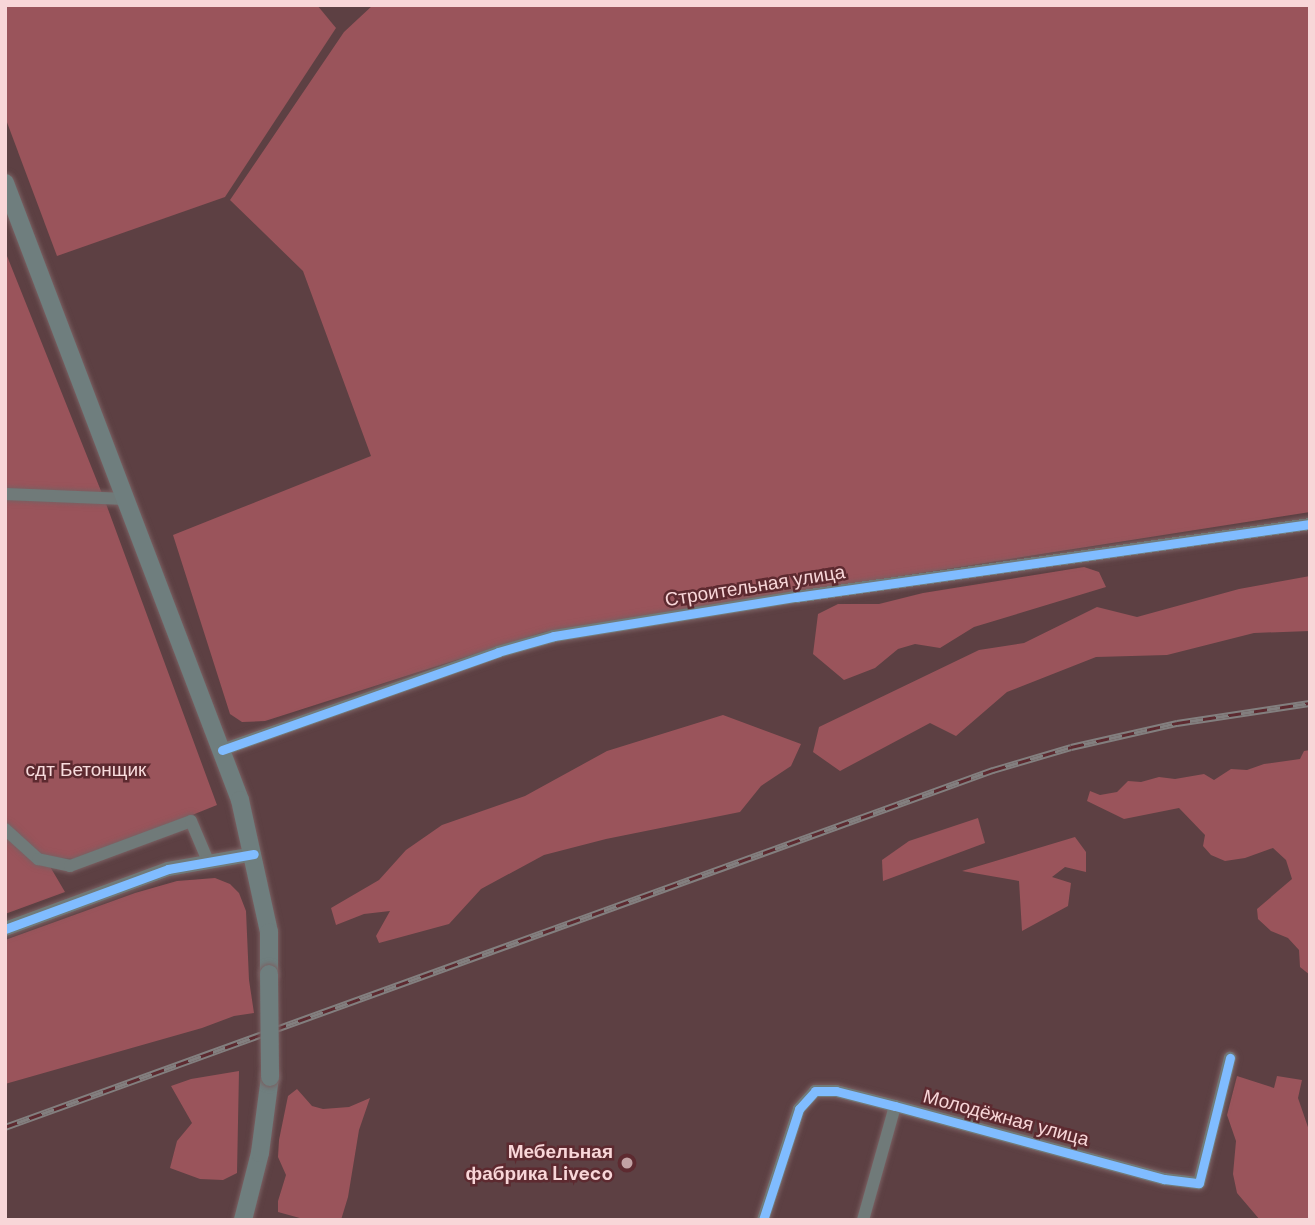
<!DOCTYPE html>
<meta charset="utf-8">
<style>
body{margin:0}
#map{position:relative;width:1315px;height:1225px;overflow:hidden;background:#5d4043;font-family:"DM Sans",sans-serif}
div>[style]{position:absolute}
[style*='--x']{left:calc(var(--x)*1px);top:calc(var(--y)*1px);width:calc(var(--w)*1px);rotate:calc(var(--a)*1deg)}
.green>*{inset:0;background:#9a545b}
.roads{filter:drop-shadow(0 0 2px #7a6062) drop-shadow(0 0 2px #7a6062)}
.minor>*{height:12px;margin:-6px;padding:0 6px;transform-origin:6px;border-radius:6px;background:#707a79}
.tertiary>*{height:14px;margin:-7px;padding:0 7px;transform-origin:7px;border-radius:7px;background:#707a79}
.secondary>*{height:18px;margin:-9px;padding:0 9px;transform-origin:9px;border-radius:9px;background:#6f7e7e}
.rail>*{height:7px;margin-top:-3.5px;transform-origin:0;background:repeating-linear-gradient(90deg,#5d2a30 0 13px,#837f7f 0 26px);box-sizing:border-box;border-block:2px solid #837f7f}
.bridges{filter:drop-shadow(0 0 2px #7a6062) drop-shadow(0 0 2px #7a6062)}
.secondary-bridge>*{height:18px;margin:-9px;padding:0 9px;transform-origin:9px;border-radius:9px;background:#6f7e7e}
.cycleway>*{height:9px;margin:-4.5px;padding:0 4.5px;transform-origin:4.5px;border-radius:4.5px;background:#80bcff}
.dots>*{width:19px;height:19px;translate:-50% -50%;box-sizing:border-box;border:4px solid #5d2a30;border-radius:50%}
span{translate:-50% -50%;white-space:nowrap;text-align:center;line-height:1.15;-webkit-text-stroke:5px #5d2a30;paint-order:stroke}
.street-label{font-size:19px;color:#f8d6d8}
.park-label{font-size:19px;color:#f8dcdd}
.poi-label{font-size:19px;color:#f8d6d8;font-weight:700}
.right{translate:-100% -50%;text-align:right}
.frame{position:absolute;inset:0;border:7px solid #f8d6d8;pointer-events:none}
</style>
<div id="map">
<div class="green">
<i style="clip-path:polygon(5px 5px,317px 5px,336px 28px,225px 197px,57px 256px,5px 117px)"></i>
<i style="clip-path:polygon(373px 5px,1310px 5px,1310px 512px,544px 632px,265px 721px,242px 722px,230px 714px,173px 535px,371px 456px,303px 271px,230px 200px,344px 32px)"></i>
<i style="clip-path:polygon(5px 251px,105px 501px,217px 805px,83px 859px,45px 858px,65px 892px,5px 914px)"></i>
<i style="clip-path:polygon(1084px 567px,1099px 572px,1106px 587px,974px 627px,940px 648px,915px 644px,898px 649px,875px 668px,844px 680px,813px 654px,818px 614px,838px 604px,879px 604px,923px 593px)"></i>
<i style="clip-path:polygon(1310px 576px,1310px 631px,1254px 633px,1167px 655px,1096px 657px,1007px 692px,956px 736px,930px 723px,840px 771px,813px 752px,819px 727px,979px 650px,1024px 643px,1097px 607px,1137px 617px,1239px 589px)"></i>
<i style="clip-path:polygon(723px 715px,801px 744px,791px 766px,761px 786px,740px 812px,606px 839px,544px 855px,481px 889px,449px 924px,379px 943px,376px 936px,390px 911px,364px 914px,336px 925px,331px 908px,379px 880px,406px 850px,442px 825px,525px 796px,607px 751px)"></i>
<i style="clip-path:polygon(1310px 750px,1310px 975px,1300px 967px,1299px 950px,1288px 938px,1271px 931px,1258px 919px,1257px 909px,1292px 879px,1286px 860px,1273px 848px,1245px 858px,1225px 861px,1211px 855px,1203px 846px,1205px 835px,1179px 808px,1124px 819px,1087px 801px,1090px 791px,1100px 795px,1117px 792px,1128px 781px,1141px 782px,1159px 777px,1175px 779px,1204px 774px,1214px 780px,1231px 769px,1247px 770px,1264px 764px,1300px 759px,1304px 751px)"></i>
<i style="clip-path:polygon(978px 818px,985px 843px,883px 881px,882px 860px,909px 841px)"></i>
<i style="clip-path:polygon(1075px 837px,1086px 852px,1086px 872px,1065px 867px,1052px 877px,1071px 883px,1068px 906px,1022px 931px,1019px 881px,962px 871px)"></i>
<i style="clip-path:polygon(215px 878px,230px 884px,239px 893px,246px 911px,249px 980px,254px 1013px,234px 1016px,202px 1028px,5px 1084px,5px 940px,135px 893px,177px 881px)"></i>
<i style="clip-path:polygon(239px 1071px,237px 1173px,223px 1180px,200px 1179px,170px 1168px,177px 1141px,192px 1123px,171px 1086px,191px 1079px)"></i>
<i style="clip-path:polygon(1237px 1076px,1274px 1088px,1277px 1076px,1302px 1080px,1298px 1098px,1310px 1133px,1310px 1220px,1260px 1220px,1237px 1193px,1233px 1174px,1236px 1141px,1227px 1115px)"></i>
<i style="clip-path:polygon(297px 1089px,312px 1106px,323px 1109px,349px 1107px,370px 1098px,359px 1130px,348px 1197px,341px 1220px,307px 1220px,278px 1212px,278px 1201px,286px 1175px,278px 1157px,279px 1140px,288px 1096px)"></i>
</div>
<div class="roads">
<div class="minor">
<i style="--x:5;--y:494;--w:121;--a:2.4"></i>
<i style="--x:222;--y:750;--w:293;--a:-19.5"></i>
<i style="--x:498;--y:652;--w:58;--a:-15.9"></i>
<i style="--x:554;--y:636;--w:245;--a:-9.2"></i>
<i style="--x:796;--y:597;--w:519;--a:-8.08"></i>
<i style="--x:5;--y:829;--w:45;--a:42.3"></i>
<i style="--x:38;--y:859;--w:33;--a:12"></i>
<i style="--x:70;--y:866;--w:129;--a:-20.4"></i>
<i style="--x:191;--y:821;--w:43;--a:67"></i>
<i style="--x:763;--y:1220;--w:117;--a:-72"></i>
<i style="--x:799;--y:1109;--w:24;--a:-48"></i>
<i style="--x:815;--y:1091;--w:21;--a:0"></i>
<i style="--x:836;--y:1091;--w:61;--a:14.3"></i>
<i style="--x:895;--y:1106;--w:279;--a:15.2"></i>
<i style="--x:1164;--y:1179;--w:35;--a:7"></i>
<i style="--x:1199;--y:1183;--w:129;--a:-76.1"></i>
<i style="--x:863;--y:1220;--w:118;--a:-74.3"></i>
</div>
<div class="tertiary">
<i style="--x:5;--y:929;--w:174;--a:-20.2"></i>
<i style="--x:168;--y:869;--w:87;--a:-9.9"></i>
</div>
<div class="secondary">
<i style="--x:5;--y:183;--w:660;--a:69.15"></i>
<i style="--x:240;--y:800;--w:135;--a:77.6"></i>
<i style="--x:269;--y:932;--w:42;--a:90"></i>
<i style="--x:243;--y:1220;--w:69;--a:-75.8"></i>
<i style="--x:260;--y:1153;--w:77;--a:-82.5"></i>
</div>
</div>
<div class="rail">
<i style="--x:5;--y:1127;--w:1051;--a:-19.87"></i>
<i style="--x:993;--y:770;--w:81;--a:-16.4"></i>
<i style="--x:1071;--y:747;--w:109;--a:-12.8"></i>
<i style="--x:1177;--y:723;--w:134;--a:-8.6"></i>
</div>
<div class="bridges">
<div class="secondary-bridge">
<i style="--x:269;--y:974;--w:103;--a:89.4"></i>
</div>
</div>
<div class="cycleway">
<i style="--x:222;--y:750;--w:293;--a:-19.5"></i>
<i style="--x:498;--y:652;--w:58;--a:-15.9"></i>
<i style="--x:554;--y:636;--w:245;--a:-9.2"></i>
<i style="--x:796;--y:597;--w:519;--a:-8.08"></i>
<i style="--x:5;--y:929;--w:174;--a:-20.2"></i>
<i style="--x:168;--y:869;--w:87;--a:-9.9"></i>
<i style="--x:763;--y:1220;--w:117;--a:-72"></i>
<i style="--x:799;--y:1109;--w:24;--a:-48"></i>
<i style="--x:815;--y:1091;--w:21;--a:0"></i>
<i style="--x:836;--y:1091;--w:61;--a:14.3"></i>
<i style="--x:895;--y:1106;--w:279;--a:15.2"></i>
<i style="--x:1164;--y:1179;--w:35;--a:7"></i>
<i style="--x:1199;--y:1183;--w:129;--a:-76.1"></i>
</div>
<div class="dots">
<i style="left:627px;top:1163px;background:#c2a2a4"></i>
</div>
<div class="street-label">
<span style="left:755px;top:586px;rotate:-9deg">Строительная улица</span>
<span style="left:1006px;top:1118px;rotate:15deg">Молодёжная улица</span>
</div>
<div class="park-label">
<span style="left:86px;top:770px">сдт Бетонщик</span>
</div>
<div class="poi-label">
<span class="right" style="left:613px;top:1163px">Мебельная<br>фабрика Liveco</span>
</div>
<div class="frame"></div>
</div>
